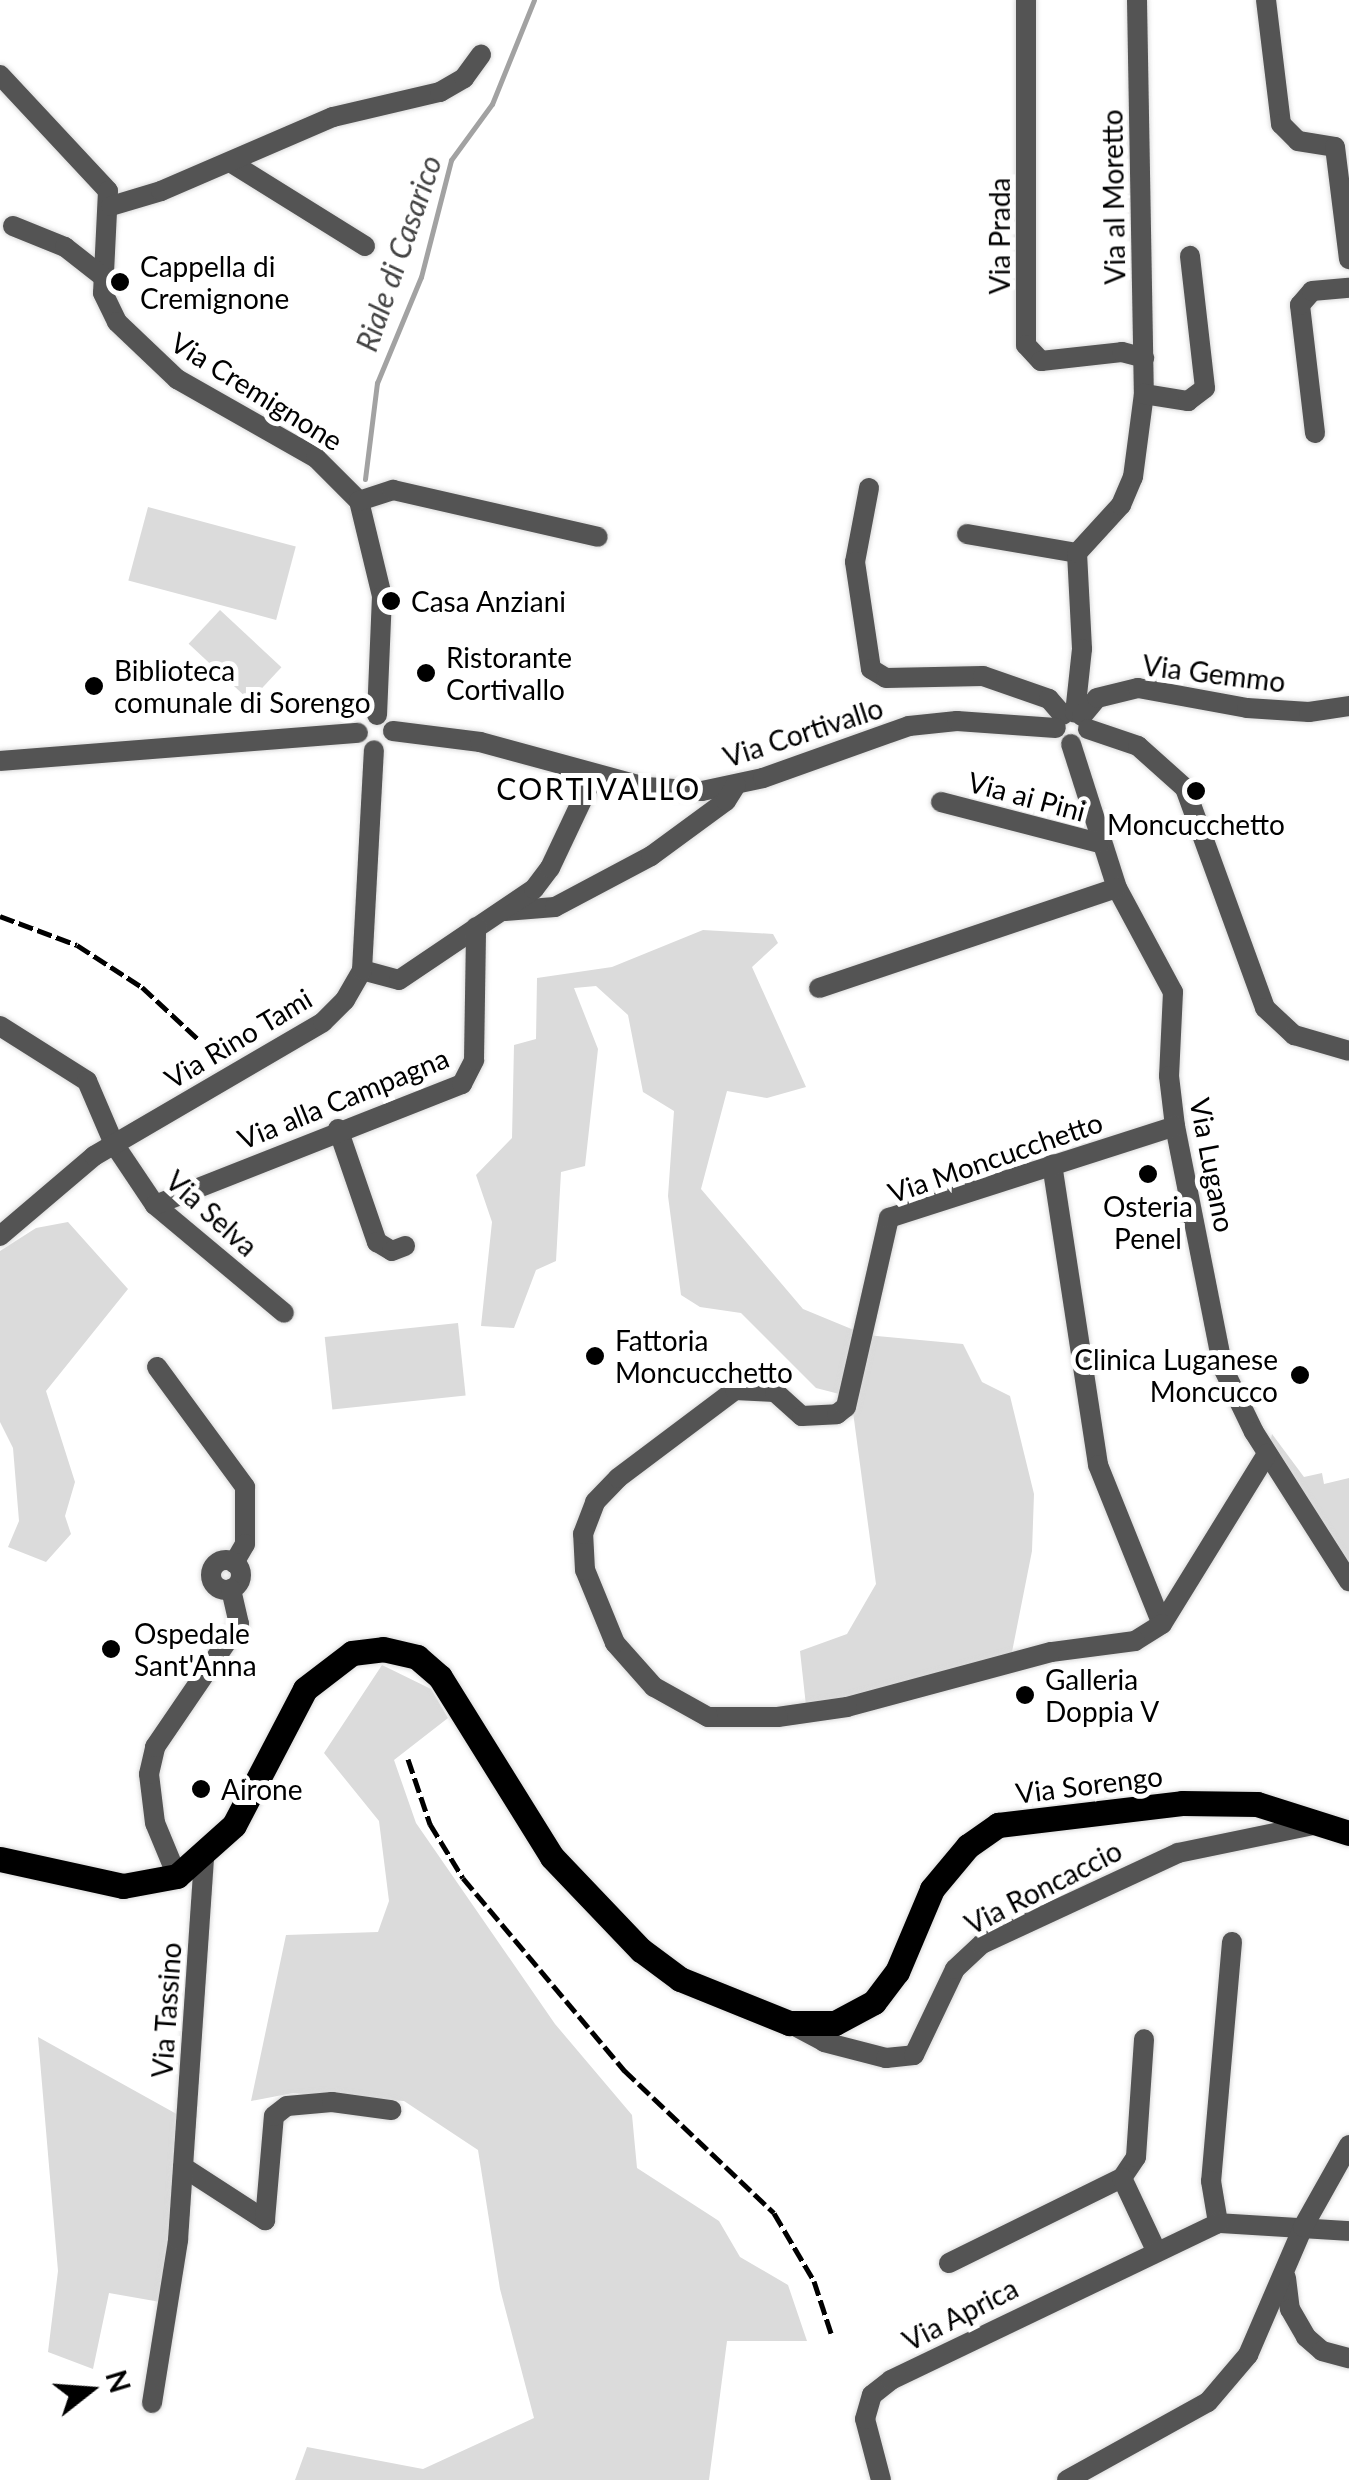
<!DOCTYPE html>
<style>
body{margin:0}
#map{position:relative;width:1349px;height:2480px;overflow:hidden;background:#fff;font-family:Lato,sans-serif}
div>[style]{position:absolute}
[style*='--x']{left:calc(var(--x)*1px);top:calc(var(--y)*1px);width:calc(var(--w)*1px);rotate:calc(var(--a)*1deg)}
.green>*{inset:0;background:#dbdbdb;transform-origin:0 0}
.stream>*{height:5px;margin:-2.5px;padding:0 2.5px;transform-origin:2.5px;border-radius:2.5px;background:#a2a2a2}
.roads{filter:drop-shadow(0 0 2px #dbdbdb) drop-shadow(0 0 2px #dbdbdb)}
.minor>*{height:20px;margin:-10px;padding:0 10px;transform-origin:10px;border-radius:10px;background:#545454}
.minor>.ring{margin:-10px;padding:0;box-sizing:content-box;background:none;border:20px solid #545454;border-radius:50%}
.major>*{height:25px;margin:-12.5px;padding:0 12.5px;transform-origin:12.5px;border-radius:12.5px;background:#000}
.rail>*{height:5px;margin-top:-2.5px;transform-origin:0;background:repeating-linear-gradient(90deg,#000 0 15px,transparent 0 20px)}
.dots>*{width:28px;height:28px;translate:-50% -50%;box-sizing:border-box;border:5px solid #fff;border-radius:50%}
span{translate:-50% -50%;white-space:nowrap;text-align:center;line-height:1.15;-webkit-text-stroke:10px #fff;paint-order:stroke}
.street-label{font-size:28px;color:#000}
.poi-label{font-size:28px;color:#000}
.left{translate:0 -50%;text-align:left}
.right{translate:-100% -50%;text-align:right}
.water-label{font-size:30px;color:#434343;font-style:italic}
.neighbourhood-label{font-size:30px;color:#000;letter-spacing:2.5px}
.north{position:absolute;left:40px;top:2340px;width:100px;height:100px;-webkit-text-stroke:8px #fff;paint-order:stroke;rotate:73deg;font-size:28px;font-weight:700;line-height:40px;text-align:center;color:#000}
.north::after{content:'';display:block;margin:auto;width:35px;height:45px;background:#000;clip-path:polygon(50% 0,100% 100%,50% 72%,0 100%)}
</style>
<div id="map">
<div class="green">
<i style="left:148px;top:507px;width:153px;height:76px;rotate:15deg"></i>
<i style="left:220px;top:610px;width:84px;height:46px;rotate:43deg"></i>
<i style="clip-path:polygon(703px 930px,773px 934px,778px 943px,752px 967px,806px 1087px,767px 1098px,727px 1091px,701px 1189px,803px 1309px,866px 1335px,963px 1344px,982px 1382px,1010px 1396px,1034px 1494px,1032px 1551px,1010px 1662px,807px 1715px,800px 1651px,847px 1634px,876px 1584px,851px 1397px,816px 1388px,741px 1313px,700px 1307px,681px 1295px,668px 1196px,674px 1111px,643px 1092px,628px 1015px,596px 986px,574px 988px,598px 1049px,585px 1166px,561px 1172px,556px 1261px,536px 1270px,514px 1328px,481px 1326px,492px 1222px,476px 1175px,512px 1138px,514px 1045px,536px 1039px,537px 978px,612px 967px)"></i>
<i style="clip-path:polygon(68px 1222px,128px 1289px,46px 1391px,75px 1482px,65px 1516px,71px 1534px,46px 1562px,8px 1547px,19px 1521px,13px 1448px,0 1422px,0 1251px,36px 1228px)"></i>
<i style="left:458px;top:1323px;width:73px;height:134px;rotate:84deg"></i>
<i style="clip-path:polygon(1272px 1434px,1304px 1477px,1322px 1473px,1324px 1484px,1349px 1478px,1349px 1581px,1267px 1454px)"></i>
<i style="clip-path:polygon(382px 1665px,431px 1689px,448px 1718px,394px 1760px,416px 1823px,555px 2024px,632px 2115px,637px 2168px,719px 2221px,740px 2257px,788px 2285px,807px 2341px,727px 2341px,709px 2480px,295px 2480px,307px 2447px,423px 2469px,534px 2418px,500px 2289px,478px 2150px,404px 2101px,293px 2093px,251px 2101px,286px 1935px,378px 1932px,389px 1901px,379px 1821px,324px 1753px)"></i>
<i style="clip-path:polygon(38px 2037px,182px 2117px,166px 2303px,109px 2293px,93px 2369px,48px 2352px,58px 2271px)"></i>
</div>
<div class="stream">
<i style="--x:365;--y:479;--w:97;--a:-82.9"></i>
<i style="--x:377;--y:383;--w:115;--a:-67.5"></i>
<i style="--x:421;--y:277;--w:121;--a:-75.6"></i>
<i style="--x:451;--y:160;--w:69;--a:-53.8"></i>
<i style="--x:492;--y:104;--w:112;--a:-68"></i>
</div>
<div class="roads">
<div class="minor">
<i style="--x:1026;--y:0;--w:345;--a:90"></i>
<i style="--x:1026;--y:345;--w:22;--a:47"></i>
<i style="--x:1041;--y:361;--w:81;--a:-6.3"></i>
<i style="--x:1122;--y:352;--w:23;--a:15"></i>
<i style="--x:1137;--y:0;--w:394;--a:89"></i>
<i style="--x:1266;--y:0;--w:125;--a:83.1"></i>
<i style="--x:1281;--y:124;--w:24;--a:45"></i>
<i style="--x:1298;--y:141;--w:37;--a:9"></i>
<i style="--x:1335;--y:147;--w:113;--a:82.9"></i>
<i style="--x:0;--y:75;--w:158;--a:47"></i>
<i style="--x:108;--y:191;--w:102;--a:92.8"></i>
<i style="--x:103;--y:293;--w:32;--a:64"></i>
<i style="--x:117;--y:322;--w:83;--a:43.5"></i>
<i style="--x:177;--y:379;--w:160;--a:29.6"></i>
<i style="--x:316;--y:458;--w:61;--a:45"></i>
<i style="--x:359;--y:501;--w:98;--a:76.4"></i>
<i style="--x:382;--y:596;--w:119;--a:92.4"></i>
<i style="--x:230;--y:162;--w:159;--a:31.9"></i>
<i style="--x:111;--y:206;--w:52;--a:-16.7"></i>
<i style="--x:161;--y:191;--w:187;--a:-23.3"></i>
<i style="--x:333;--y:117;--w:110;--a:-13.2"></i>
<i style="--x:440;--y:92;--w:28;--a:-30"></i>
<i style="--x:464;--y:78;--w:29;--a:-54"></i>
<i style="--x:13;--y:226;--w:56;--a:22"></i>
<i style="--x:65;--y:247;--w:47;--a:38.1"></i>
<i style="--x:1315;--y:433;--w:129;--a:-96.7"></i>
<i style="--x:1300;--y:305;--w:18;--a:-49"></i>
<i style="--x:1312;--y:291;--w:37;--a:-5"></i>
<i style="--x:869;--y:488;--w:75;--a:100.7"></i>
<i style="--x:855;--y:562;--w:108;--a:81.5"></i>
<i style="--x:871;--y:669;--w:17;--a:31"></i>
<i style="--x:886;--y:678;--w:97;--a:-1.2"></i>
<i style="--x:983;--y:676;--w:70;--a:19.2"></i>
<i style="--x:1049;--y:699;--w:21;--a:49"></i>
<i style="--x:359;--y:501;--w:36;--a:-18"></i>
<i style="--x:393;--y:490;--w:210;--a:12.9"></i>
<i style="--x:967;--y:534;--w:112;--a:9.8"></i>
<i style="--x:1077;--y:553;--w:96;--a:87"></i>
<i style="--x:1082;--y:649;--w:64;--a:96.2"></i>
<i style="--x:1077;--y:553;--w:65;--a:-47.5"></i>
<i style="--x:1121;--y:505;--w:30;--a:-67"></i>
<i style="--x:1133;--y:477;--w:84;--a:-82.5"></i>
<i style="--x:1144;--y:394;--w:45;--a:9"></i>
<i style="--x:1188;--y:401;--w:21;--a:-37"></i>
<i style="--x:1205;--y:388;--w:133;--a:-96.5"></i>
<i style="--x:1082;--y:716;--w:23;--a:-50"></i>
<i style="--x:1097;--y:698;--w:42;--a:-13.7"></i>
<i style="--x:1138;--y:688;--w:111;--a:10.4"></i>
<i style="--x:1247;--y:708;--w:62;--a:3.7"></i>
<i style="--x:1309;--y:712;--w:40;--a:-8.5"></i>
<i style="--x:1088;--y:729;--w:53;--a:18.8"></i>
<i style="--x:1138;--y:746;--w:63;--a:41.8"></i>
<i style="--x:1185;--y:788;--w:234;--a:70"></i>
<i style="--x:1265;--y:1008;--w:40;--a:43"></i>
<i style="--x:1294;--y:1035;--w:57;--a:16.2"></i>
<i style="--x:393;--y:731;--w:88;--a:7.2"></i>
<i style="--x:480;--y:742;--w:172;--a:15.2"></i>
<i style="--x:646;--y:787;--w:56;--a:4.1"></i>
<i style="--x:702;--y:791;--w:62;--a:-12"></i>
<i style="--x:763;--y:778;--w:155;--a:-19.6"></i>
<i style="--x:909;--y:726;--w:48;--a:-5.9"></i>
<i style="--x:957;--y:721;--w:99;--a:4"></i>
<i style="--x:1071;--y:744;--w:151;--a:72.3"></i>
<i style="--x:1117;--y:888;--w:118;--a:61.7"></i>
<i style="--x:1173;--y:992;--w:84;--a:92.7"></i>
<i style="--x:1169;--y:1076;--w:50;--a:83.2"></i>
<i style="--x:1175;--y:1126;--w:247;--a:78.8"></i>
<i style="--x:1223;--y:1368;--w:71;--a:64.2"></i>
<i style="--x:1254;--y:1432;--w:177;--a:57.5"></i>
<i style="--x:0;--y:761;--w:359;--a:-4.5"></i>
<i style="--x:941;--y:802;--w:163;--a:14.5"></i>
<i style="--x:505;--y:911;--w:50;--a:-4.6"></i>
<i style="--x:555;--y:907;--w:109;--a:-28"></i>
<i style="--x:651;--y:856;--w:93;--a:-36.3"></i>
<i style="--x:726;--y:801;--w:19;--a:-58"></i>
<i style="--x:362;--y:970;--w:38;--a:15"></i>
<i style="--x:399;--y:980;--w:163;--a:-34"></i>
<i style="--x:534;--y:889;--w:26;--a:-53"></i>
<i style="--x:550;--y:868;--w:103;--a:-64.7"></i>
<i style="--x:819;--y:988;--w:314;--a:-18.6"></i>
<i style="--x:0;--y:1026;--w:103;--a:32.3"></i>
<i style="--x:87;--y:1081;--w:69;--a:66.8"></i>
<i style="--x:114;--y:1144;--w:73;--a:56.1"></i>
<i style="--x:155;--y:1205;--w:168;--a:39.9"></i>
<i style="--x:338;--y:1129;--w:120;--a:71"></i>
<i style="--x:377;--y:1242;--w:17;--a:31"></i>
<i style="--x:392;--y:1251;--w:14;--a:-21"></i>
<i style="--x:1052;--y:1164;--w:304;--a:81.3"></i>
<i style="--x:1098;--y:1465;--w:171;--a:68.1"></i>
<i style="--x:1162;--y:1624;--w:200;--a:-58.3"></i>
<i style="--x:155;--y:1205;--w:330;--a:-21.5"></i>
<i style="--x:462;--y:1084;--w:27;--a:-63"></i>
<i style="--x:474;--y:1060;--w:133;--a:-89.1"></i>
<i style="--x:0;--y:1236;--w:123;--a:-40.4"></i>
<i style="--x:94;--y:1156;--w:265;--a:-30.3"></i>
<i style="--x:323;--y:1022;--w:31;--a:-45"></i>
<i style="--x:345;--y:1000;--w:34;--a:-60"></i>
<i style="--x:362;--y:970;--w:220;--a:-86.9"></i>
<i style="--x:157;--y:1367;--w:149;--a:53.7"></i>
<i style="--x:245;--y:1487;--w:57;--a:90"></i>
<i style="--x:245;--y:1544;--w:22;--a:120"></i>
<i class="ring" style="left:211px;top:1560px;width:10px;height:10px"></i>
<i style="--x:1162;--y:1624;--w:32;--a:148"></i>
<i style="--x:1135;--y:1641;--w:85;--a:172.5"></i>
<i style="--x:1051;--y:1652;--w:211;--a:164.9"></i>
<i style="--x:847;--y:1707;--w:70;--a:171.8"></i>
<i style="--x:778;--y:1717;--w:70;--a:180"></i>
<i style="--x:708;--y:1717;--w:62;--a:-150.9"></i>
<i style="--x:654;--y:1687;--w:59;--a:-131.6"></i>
<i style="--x:615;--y:1643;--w:79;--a:-112.3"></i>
<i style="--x:585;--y:1570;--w:36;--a:-93"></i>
<i style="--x:583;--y:1534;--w:34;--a:-69"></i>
<i style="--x:595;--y:1502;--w:33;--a:-46"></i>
<i style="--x:618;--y:1478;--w:146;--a:-36.9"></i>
<i style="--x:735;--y:1390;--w:40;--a:2.9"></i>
<i style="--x:775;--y:1392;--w:36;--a:42"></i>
<i style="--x:802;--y:1416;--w:35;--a:-3"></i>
<i style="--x:837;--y:1414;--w:11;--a:-38"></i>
<i style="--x:846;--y:1407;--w:194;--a:-77.2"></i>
<i style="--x:889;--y:1218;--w:300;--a:-17.8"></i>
<i style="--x:177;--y:1876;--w:57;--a:-112.5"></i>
<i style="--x:155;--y:1823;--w:49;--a:-97"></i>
<i style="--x:149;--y:1774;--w:28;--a:-77"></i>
<i style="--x:155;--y:1747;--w:149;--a:-55.7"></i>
<i style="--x:239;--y:1624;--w:36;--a:-103"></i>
<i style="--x:1232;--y:1942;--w:240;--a:95"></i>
<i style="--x:1211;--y:2181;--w:43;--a:80.5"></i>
<i style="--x:1218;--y:2223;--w:131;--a:3.5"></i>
<i style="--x:789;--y:2023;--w:40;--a:28"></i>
<i style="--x:824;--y:2042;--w:64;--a:14.5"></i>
<i style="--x:886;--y:2058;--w:28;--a:-6"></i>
<i style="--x:914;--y:2055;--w:95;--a:-64.5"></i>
<i style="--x:955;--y:1969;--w:37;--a:-43"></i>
<i style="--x:982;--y:1944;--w:216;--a:-24.9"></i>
<i style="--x:1178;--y:1853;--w:143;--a:-11.7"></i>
<i style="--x:183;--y:2167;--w:98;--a:32.9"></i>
<i style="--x:265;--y:2220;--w:104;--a:-85.1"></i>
<i style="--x:274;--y:2116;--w:16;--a:-38"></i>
<i style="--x:287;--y:2106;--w:45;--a:-5.1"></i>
<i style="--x:332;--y:2102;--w:60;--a:7.7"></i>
<i style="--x:1122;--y:2178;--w:25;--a:-56"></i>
<i style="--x:1136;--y:2157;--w:118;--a:-86.1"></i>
<i style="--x:949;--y:2263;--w:193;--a:-26.2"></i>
<i style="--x:1122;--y:2178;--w:77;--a:64.8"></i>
<i style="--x:1286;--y:2278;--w:31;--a:83"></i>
<i style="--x:1290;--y:2309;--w:32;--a:60"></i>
<i style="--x:1306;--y:2337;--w:21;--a:41"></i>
<i style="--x:1322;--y:2351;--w:28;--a:15"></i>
<i style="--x:152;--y:2403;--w:165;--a:-80.9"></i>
<i style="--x:178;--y:2240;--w:384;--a:-86.1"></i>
<i style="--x:881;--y:2480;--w:63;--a:-104.7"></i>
<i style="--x:865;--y:2419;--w:25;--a:-74"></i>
<i style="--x:872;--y:2395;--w:24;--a:-38"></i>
<i style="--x:891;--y:2380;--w:363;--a:-25.6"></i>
<i style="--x:1067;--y:2480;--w:161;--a:-29"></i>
<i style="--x:1208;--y:2402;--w:62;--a:-49.6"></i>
<i style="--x:1248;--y:2355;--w:139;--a:-66.7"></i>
<i style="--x:1303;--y:2227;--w:94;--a:-60.7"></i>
</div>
<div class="major">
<i style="--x:0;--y:1859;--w:126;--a:12.4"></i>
<i style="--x:123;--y:1886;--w:55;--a:-10.5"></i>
<i style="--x:177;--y:1876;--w:76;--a:-41.8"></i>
<i style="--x:234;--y:1825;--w:153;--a:-62.4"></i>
<i style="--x:305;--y:1689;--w:59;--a:-37.5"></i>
<i style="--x:352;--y:1653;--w:31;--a:-7"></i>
<i style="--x:383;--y:1649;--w:35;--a:13"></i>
<i style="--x:417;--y:1657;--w:30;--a:41"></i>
<i style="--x:440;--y:1677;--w:212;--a:58.1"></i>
<i style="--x:552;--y:1857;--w:129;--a:46.3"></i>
<i style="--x:641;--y:1950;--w:49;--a:36.6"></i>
<i style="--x:680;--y:1979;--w:118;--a:22"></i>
<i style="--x:789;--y:2023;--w:46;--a:0"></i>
<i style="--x:835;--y:2023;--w:44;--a:-28.3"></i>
<i style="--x:874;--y:2002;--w:38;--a:-53"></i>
<i style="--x:897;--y:1972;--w:90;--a:-67.1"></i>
<i style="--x:932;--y:1889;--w:56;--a:-50.1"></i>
<i style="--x:968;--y:1846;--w:37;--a:-35"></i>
<i style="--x:998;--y:1825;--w:185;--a:-6.8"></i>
<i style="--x:1182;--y:1803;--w:75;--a:0.8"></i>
<i style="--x:1257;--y:1804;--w:96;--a:17.5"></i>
</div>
</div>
<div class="rail">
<i style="--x:0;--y:916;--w:82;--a:20.6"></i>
<i style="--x:77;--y:945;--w:77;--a:32.9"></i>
<i style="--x:142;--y:987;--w:76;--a:42.9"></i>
<i style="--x:408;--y:1759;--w:69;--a:71.3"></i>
<i style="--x:430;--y:1824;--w:63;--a:58.6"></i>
<i style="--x:463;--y:1878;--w:251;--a:50"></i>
<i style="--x:624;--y:2070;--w:207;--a:43.6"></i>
<i style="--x:774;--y:2213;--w:79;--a:59.5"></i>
<i style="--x:814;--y:2281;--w:55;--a:71.9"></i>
</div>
<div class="dots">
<i style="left:120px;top:282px;background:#000"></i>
<i style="left:391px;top:601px;background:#000"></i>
<i style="left:426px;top:673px;background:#000"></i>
<i style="left:94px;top:686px;background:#000"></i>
<i style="left:1196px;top:791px;background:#000"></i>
<i style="left:1148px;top:1174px;background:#000"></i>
<i style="left:595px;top:1356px;background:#000"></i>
<i style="left:1300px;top:1375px;background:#000"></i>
<i style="left:111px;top:1649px;background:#000"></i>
<i style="left:1025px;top:1695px;background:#000"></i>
<i style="left:201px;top:1789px;background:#000"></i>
</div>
<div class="street-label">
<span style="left:1113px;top:197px;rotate:-91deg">Via al Moretto</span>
<span style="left:999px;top:236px;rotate:-90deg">Via Prada</span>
<span style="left:257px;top:391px;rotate:32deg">Via Cremignone</span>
<span style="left:1214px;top:673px;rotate:7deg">Via Gemmo</span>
<span style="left:803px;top:732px;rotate:-18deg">Via Cortivallo</span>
<span style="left:1027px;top:796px;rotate:15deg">Via ai Pini</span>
<span style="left:238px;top:1038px;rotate:-31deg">Via Rino Tami</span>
<span style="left:343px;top:1098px;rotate:-22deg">Via alla Campagna</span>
<span style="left:995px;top:1157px;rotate:-19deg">Via Moncucchetto</span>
<span style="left:1213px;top:1165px;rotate:79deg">Via Lugano</span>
<span style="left:212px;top:1213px;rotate:42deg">Via Selva</span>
<span style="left:1089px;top:1784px;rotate:-7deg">Via Sorengo</span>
<span style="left:1043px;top:1887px;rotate:-27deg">Via Roncaccio</span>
<span style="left:166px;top:2010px;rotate:-86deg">Via Tassino</span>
<span style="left:960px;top:2314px;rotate:-27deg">Via Aprica</span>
</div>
<div class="poi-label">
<span class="left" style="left:140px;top:282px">Cappella di<br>Cremignone</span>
<span class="left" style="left:411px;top:601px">Casa Anziani</span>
<span class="left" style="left:446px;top:673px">Ristorante<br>Cortivallo</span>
<span class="left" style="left:114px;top:686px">Biblioteca<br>comunale di Sorengo</span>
<span style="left:1196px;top:824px">Moncucchetto</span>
<span style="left:1148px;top:1222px">Osteria<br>Penel</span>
<span class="left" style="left:615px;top:1356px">Fattoria<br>Moncucchetto</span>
<span class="right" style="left:1278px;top:1375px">Clinica Luganese<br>Moncucco</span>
<span class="left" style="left:134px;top:1649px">Ospedale<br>Sant'Anna</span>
<span class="left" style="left:1045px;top:1695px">Galleria<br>Doppia V</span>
<span class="left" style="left:221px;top:1789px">Airone</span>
</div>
<div class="water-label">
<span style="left:398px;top:253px;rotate:-71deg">Riale di Casarico</span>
</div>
<div class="neighbourhood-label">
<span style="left:599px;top:788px">CORTIVALLO</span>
</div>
<div class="north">N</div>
</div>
